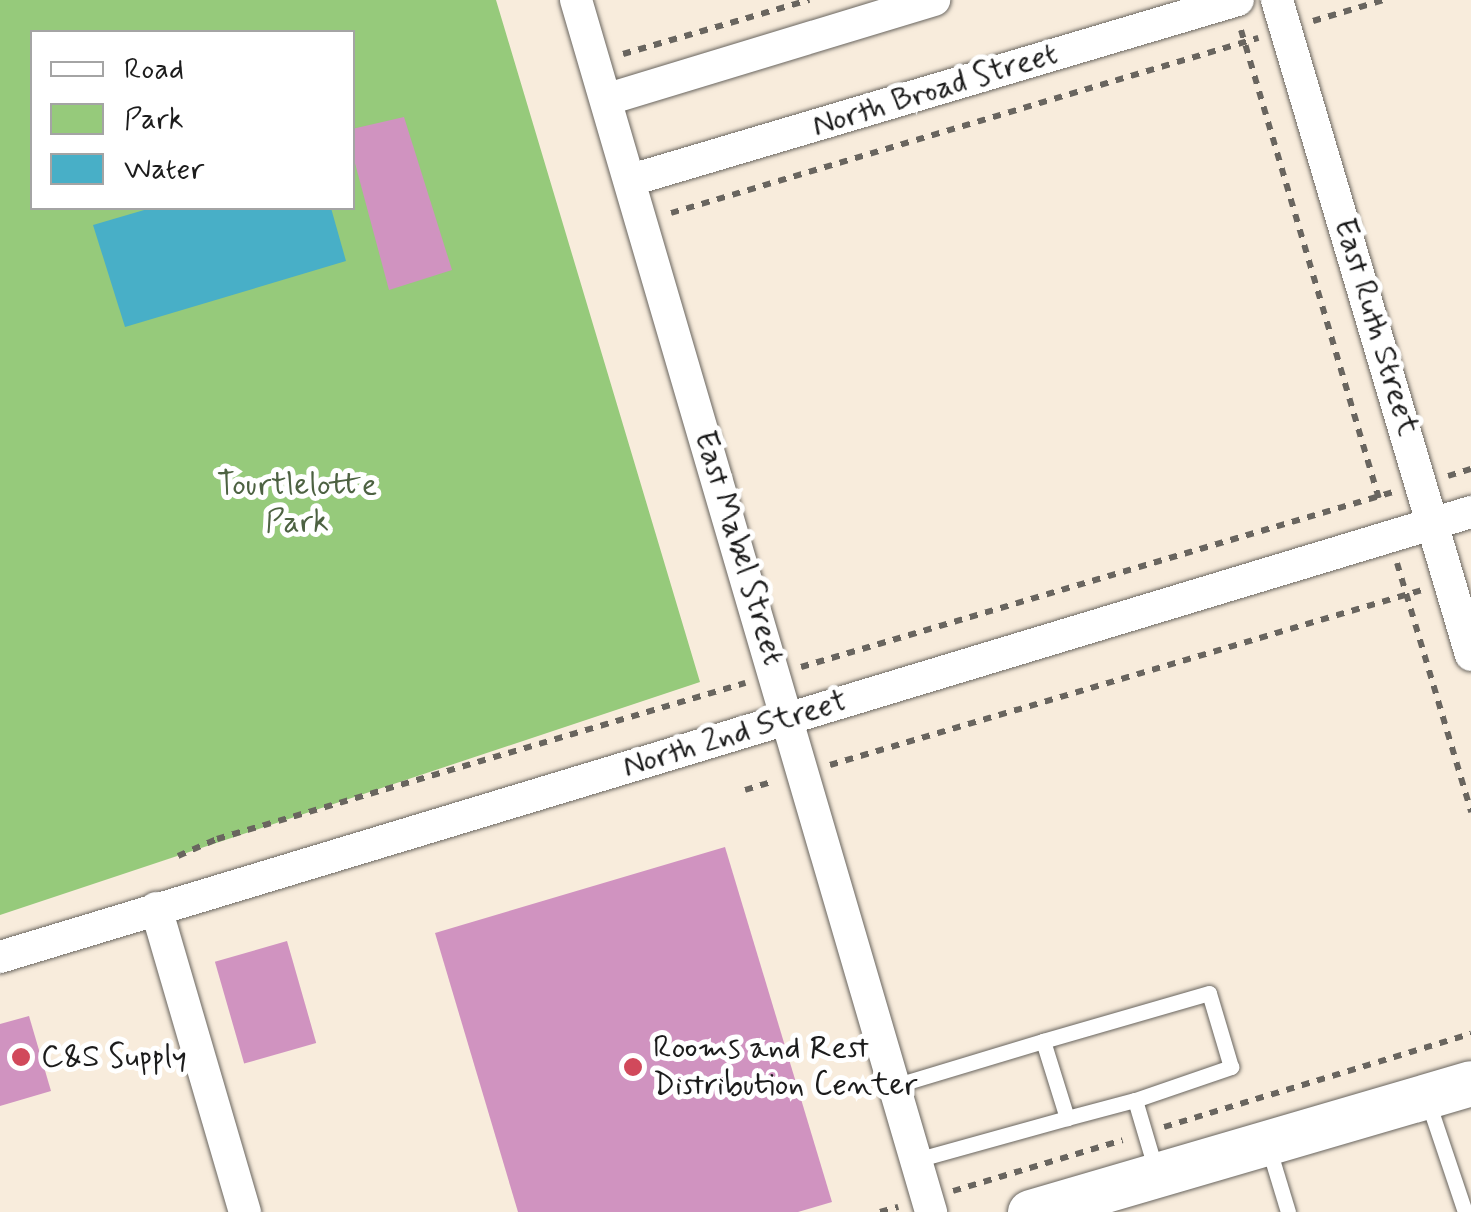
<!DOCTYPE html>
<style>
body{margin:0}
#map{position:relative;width:1471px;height:1212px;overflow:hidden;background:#f8ecdc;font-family:Mynerve,sans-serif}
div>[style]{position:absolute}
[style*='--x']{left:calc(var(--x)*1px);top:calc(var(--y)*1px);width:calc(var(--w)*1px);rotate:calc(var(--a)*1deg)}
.green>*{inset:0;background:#96ca7b}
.water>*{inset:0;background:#48afc7}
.building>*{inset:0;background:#d093c0;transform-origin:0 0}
.path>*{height:6px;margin-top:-3px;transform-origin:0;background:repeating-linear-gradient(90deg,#69655f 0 8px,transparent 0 16px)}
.roads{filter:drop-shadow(0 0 2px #69655f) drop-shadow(0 0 2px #69655f)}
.service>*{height:15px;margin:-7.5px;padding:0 7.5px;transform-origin:7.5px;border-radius:7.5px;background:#fff}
.minor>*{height:32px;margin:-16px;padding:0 16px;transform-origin:16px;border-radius:16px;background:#fff}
.secondary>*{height:45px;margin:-22.5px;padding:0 22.5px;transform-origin:22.5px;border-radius:22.5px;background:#fff}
.dots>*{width:28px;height:28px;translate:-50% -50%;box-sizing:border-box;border:5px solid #fff;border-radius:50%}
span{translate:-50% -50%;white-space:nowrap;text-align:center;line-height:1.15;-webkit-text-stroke:10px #fff;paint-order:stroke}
.street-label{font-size:32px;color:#1c1c1c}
.park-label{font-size:32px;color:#4d6242}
.poi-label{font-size:32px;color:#1c1c1c}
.left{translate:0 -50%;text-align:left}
.legend{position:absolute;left:30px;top:30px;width:325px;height:180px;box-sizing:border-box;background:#fff;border:2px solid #a4a4a4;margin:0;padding:12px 18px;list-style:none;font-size:30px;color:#1c1c1c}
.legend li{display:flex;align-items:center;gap:20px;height:50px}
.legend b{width:50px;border:2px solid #a4a4a4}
</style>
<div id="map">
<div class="green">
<i style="clip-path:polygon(evenodd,0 0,496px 0,700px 682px,0 915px,0 0,32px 32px,352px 32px,352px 208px,32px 208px,32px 32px)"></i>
</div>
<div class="water">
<i style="clip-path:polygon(151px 208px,331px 208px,346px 261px,125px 327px,93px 225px)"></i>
</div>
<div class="building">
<i style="clip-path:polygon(404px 117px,452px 270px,389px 290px,352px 152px,352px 129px)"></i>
<i style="clip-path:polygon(725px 847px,832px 1202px,798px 1212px,518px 1212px,435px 933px)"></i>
<i style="left:287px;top:941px;width:106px;height:75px;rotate:74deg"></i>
<i style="clip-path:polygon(29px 1016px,51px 1091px,0 1106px,0 1024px)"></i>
</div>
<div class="path">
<i style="--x:1313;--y:21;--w:74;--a:-16.5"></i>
<i style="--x:1241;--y:30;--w:488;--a:73.6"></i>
<i style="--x:623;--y:54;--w:194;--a:-16.2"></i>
<i style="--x:671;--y:213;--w:613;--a:-16.6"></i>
<i style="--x:1448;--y:476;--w:24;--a:-17"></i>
<i style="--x:1397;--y:563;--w:260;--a:73.4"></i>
<i style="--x:801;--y:667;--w:617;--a:-16.47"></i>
<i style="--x:830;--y:765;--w:617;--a:-16.47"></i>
<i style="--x:745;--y:790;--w:31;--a:-17"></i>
<i style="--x:178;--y:856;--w:43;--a:-23.6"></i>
<i style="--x:217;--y:839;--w:551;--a:-16.46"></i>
<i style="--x:1164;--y:1127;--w:321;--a:-16.9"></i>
<i style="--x:953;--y:1191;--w:177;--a:-16.7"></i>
<i style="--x:880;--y:1212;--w:19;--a:-16"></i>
</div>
<div class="roads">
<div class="service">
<i style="--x:894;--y:1086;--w:156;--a:-16.8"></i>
<i style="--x:1135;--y:1100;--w:102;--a:-19"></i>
<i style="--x:1231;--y:1067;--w:77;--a:-106.6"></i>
<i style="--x:1209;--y:993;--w:173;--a:163.9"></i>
<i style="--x:1043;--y:1041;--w:81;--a:72.7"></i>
<i style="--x:1067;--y:1118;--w:70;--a:-14.8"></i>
<i style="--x:1135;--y:1100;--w:74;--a:73.5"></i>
<i style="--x:1428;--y:1102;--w:116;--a:71.4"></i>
<i style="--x:1268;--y:1146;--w:69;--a:73.1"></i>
<i style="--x:916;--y:1160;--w:157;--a:-15.5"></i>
</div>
<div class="minor">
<i style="--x:576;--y:0;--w:1263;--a:73.67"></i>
<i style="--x:1277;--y:0;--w:683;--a:73.5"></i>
<i style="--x:608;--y:99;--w:341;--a:-16.9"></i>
<i style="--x:631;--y:180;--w:633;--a:-16.52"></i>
<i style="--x:156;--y:908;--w:317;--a:73.7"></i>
<i style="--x:0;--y:957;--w:1537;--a:-16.83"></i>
</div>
<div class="secondary">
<i style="--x:1030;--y:1212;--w:459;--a:-16.3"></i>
</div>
</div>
<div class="dots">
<i style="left:21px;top:1057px;background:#d1495b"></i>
<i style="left:633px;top:1067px;background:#d1495b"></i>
</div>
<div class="street-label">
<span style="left:935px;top:90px;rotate:-17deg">North Broad Street</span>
<span style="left:1376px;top:327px;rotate:73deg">East Ruth Street</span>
<span style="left:739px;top:548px;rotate:73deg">East Mabel Street</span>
<span style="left:735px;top:734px;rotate:-17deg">North 2nd Street</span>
</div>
<div class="park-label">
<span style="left:297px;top:504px">Tourtlelotte<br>Park</span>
</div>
<div class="poi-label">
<span class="left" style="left:653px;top:1067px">Rooms and Rest<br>Distribution Center</span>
<span class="left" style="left:41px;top:1057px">C&amp;S Supply</span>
</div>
<ul class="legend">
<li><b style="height:12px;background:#fff"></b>Road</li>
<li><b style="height:28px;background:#96ca7b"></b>Park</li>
<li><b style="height:28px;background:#48afc7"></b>Water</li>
</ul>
</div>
